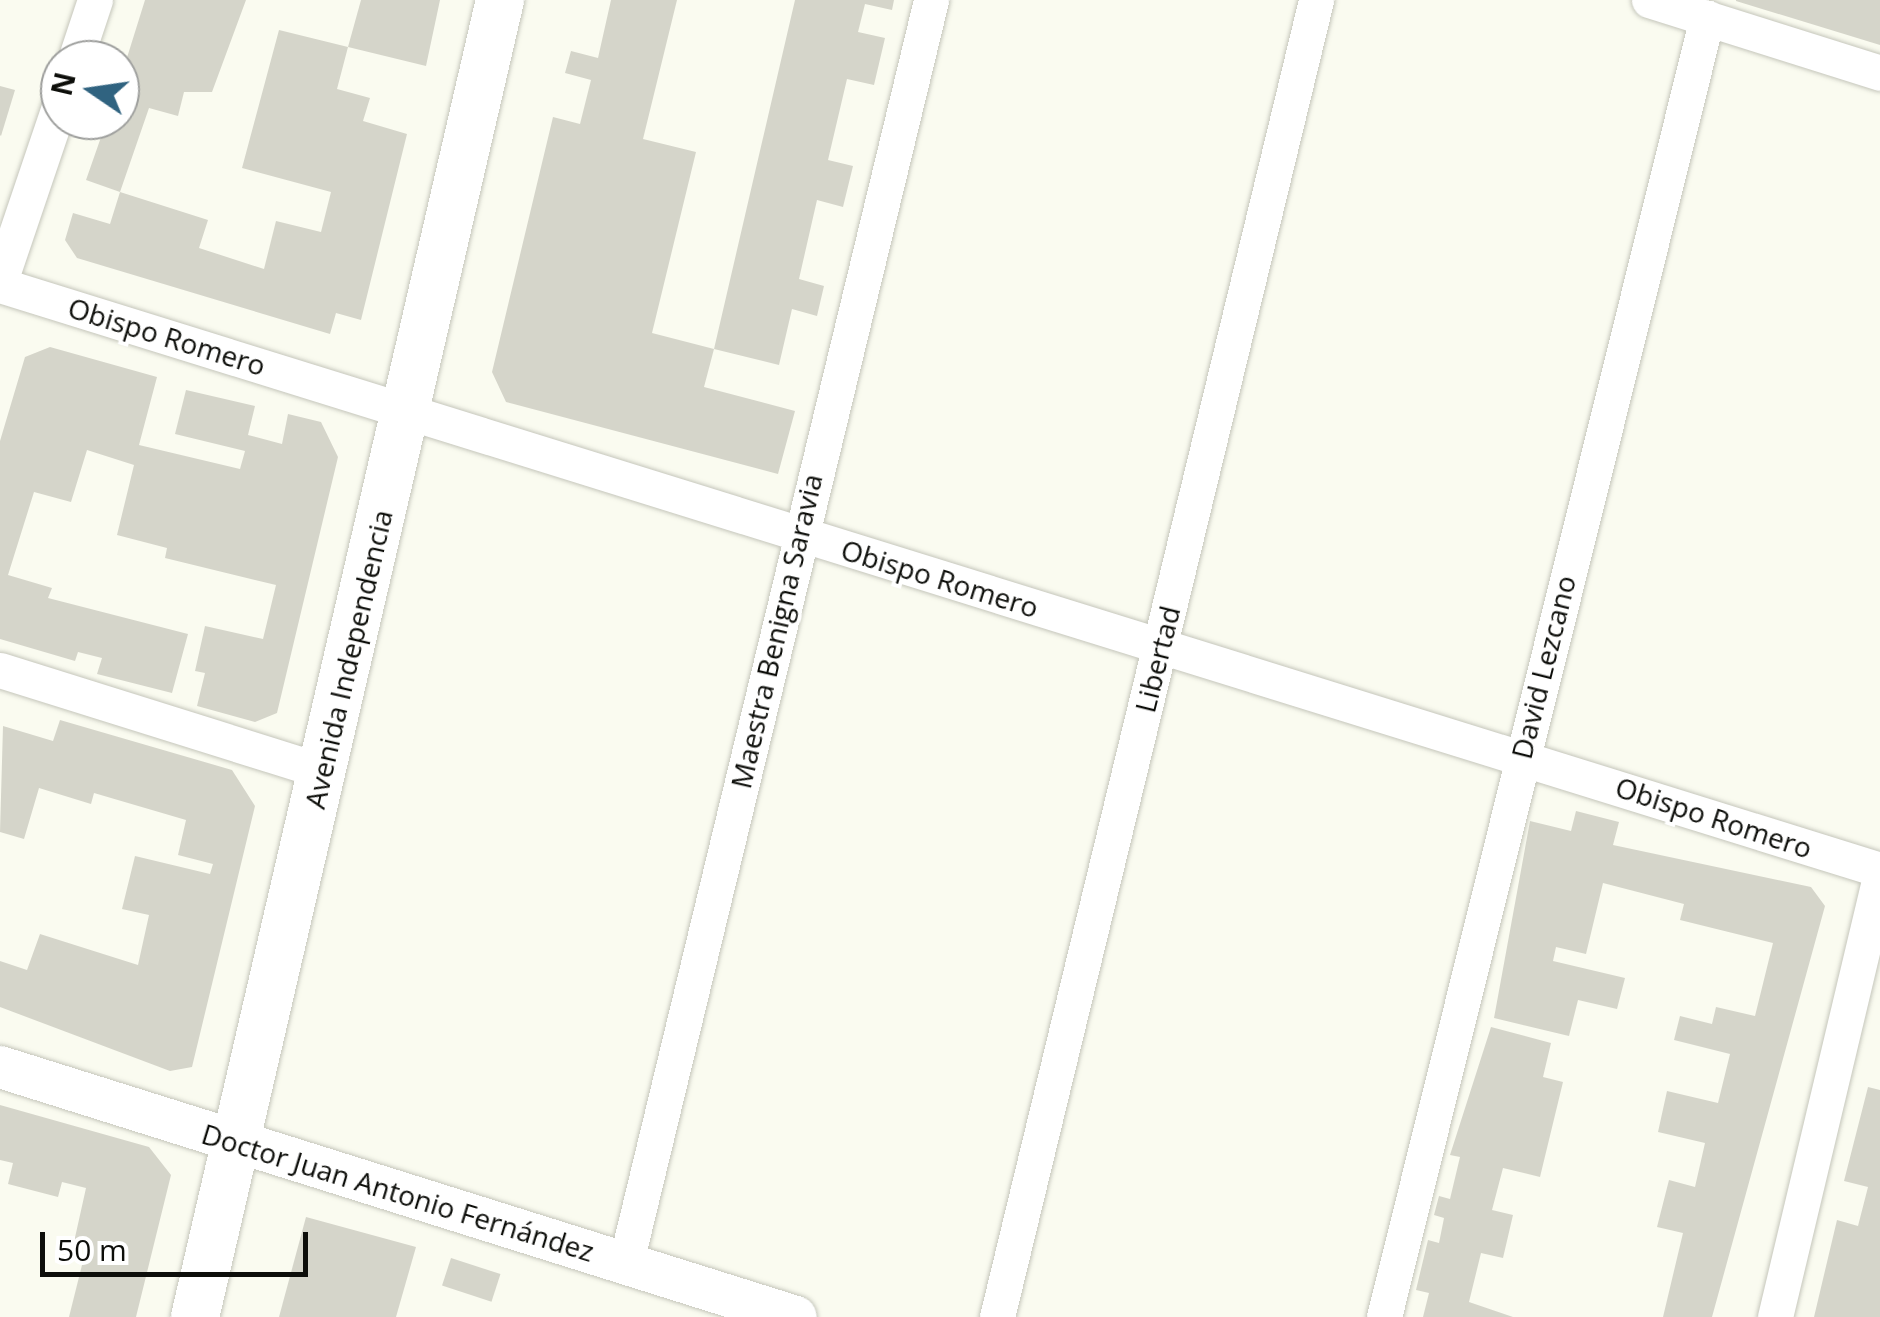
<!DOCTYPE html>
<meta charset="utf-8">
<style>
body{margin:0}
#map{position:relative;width:1880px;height:1317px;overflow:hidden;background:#fafbf0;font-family:"Open Sans",sans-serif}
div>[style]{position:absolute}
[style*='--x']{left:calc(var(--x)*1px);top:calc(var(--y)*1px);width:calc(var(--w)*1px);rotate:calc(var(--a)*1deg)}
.building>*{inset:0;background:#d5d5ca;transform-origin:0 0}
.roads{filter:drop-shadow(0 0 2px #c5c6bb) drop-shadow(0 0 2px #c5c6bb)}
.minor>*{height:35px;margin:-17.5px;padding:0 17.5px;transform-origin:17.5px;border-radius:17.5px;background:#fff}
.tertiary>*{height:42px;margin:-21px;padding:0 21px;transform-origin:21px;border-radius:21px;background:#fff}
.secondary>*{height:48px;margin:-24px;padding:0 24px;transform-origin:24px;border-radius:24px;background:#fff}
span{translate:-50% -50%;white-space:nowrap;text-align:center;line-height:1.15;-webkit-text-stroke:8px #fff;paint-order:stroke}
.street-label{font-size:28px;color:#0d0e0a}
.north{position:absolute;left:40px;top:40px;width:100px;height:100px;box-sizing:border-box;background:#fff;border:2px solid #9e9f9d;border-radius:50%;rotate:283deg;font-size:28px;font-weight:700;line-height:40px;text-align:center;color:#0d0e0a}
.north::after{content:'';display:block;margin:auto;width:35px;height:45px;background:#306380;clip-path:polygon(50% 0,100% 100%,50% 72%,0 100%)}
.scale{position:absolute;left:40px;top:1232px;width:268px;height:45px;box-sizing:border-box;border:5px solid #0d0e0a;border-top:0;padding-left:12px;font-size:30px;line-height:35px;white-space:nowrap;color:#0d0e0a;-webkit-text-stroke:8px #fff;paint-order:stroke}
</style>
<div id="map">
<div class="building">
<i style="clip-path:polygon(145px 0,246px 0,212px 92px,184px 92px,178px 116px,149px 108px,120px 192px,86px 180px,107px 120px,120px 120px,120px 80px)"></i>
<i style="clip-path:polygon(361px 0,440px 0,426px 66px,348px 47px)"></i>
<i style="clip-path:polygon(611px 0,677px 0,643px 139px,696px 152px,652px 333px,714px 349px,795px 0,894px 0,892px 10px,865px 4px,858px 32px,885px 38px,874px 85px,847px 79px,828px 160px,853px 166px,843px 207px,817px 200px,799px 279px,824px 286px,817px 316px,792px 309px,779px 365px,714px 349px,704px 387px,795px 411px,778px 474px,506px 402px,492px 372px,553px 117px,580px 124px,591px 80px,565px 73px,571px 51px,598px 58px)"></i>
<i style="clip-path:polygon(1880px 0,1880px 45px,1736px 1px,1736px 0)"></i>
<i style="clip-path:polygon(279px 30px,348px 47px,337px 89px,370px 98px,363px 121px,407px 134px,361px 320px,336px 313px,330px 334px,77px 258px,65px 240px,73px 213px,110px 224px,120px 192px,208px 220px,199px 248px,264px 269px,276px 221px,321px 232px,331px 192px,242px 168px)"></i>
<i style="clip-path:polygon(0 86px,15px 90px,1px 136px,0 135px)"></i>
<i style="clip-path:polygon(50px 347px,157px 377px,139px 445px,240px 469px,245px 451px,175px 434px,186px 390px,255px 406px,248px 435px,282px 444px,288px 414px,321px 422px,338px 457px,277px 713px,255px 722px,197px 706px,205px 673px,195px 671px,205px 626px,263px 639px,276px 585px,165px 558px,167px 548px,117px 535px,134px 465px,87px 450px,71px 502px,34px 492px,8px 575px,52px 588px,48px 598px,188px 634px,172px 693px,97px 674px,102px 658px,78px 652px,75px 661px,0 639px,0 441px,25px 357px)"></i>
<i style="clip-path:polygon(60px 720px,232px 770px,255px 806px,192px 1067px,170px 1071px,0 1007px,0 961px,27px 970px,40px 934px,138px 965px,149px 915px,122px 909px,135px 856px,210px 874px,213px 864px,178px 855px,186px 820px,94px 793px,91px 804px,39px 788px,24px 839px,0 832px,3px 726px,53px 741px)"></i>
<i style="clip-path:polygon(1576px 811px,1619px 822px,1613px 845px,1811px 887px,1825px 906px,1712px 1317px,1663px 1317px,1683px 1233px,1657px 1227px,1669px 1180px,1695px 1187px,1705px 1143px,1658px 1132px,1667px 1091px,1718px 1103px,1730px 1054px,1674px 1040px,1680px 1016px,1712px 1024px,1716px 1007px,1755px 1016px,1773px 943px,1680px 920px,1684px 904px,1603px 883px,1586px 954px,1556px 947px,1553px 961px,1625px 978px,1617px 1009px,1578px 1000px,1569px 1036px,1494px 1018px,1530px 821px,1571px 831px)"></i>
<i style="clip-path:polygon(1491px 1027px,1551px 1043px,1543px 1077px,1563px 1082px,1540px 1177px,1503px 1168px,1492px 1210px,1513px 1215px,1503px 1258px,1481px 1253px,1469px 1302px,1513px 1317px,1423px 1317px,1429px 1293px,1416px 1290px,1428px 1240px,1439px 1243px,1444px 1218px,1434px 1215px,1439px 1196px,1450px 1199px,1460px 1157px,1450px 1155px)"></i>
<i style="clip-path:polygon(1868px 1087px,1880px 1090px,1880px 1317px,1814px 1317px,1837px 1220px,1858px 1226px,1868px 1187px,1844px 1181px)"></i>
<i style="clip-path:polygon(0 1105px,149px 1147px,171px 1175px,136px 1317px,69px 1317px,87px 1245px,74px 1242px,86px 1188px,62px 1182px,58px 1197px,8px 1184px,13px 1163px,0 1160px)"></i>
<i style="clip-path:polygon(306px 1217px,416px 1247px,396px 1317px,279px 1317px)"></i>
<i style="left:451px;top:1258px;width:52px;height:29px;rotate:18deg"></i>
</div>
<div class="roads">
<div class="minor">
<i style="--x:1649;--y:0;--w:242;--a:17.5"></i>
<i style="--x:75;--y:60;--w:63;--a:-71.6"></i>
<i style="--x:0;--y:281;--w:187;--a:-71.3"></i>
<i style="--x:0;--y:285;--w:1969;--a:17.28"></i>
<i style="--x:0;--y:670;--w:338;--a:17.4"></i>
<i style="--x:626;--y:1262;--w:1298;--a:-76.41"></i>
<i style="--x:997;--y:1317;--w:1355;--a:-76.38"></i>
<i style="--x:1384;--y:1317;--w:1339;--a:-76.04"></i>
<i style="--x:1775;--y:1317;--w:452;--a:-76.6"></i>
</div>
<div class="tertiary">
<i style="--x:0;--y:1067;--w:834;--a:17.44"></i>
</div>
<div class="secondary">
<i style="--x:195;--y:1317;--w:1352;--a:-76.96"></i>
</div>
</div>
<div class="street-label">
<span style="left:167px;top:336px;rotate:17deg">Obispo Romero</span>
<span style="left:940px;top:578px;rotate:17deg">Obispo Romero</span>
<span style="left:776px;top:631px;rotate:-77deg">Maestra Benigna Saravia</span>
<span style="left:348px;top:659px;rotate:-77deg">Avenida Independencia</span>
<span style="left:1157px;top:659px;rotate:-76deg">Libertad</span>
<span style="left:1543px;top:667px;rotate:-76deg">David Lezcano</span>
<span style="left:1714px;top:817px;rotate:18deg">Obispo Romero</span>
<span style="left:398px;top:1192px;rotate:17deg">Doctor Juan Antonio Fernández</span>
</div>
<div class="north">N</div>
<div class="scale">50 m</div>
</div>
